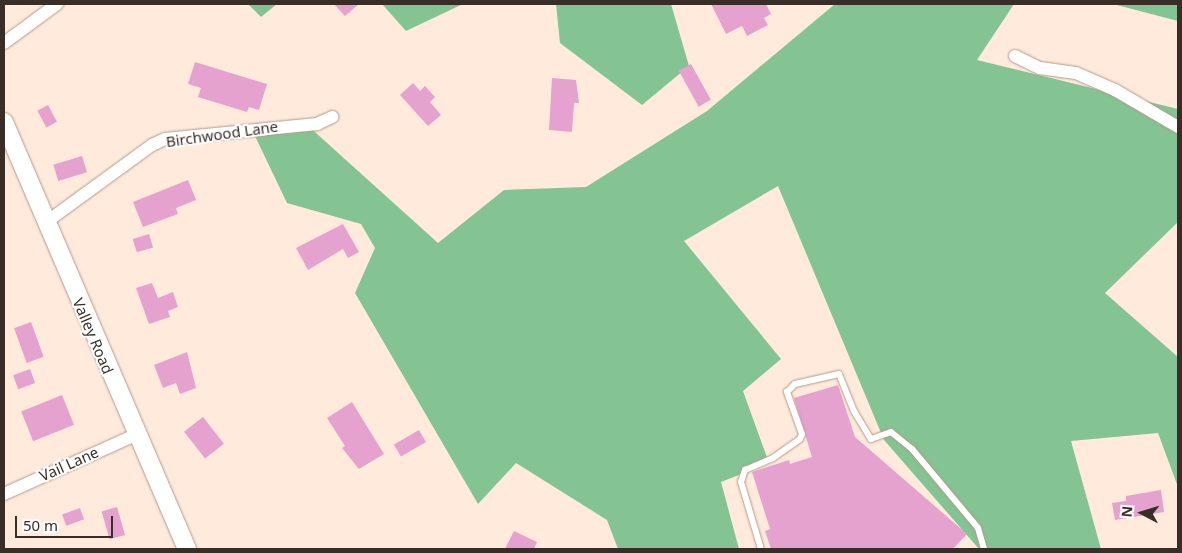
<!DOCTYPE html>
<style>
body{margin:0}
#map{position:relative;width:1182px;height:553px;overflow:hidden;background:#ffeadb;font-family:"Noto Sans",sans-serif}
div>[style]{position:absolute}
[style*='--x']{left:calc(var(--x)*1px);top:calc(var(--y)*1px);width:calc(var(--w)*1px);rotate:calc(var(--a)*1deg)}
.forest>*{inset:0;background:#83c492}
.building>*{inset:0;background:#e5a2cf;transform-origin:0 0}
.roads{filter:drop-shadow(0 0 1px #b49b8a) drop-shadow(0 0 1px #b49b8a)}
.service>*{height:6px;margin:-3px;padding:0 3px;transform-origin:3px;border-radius:3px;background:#fff}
.minor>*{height:12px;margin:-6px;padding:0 6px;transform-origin:6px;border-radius:6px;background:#fff}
.secondary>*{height:18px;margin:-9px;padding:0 9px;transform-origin:9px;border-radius:9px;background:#fff}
span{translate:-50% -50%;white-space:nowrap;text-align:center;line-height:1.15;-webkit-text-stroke:4px #fff;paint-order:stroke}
.street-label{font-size:15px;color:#382e27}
.frame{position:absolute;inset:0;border:5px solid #382e27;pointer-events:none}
.north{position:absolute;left:1117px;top:488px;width:50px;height:50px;-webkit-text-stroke:4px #fff;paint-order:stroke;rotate:275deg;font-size:14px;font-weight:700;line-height:20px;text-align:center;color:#382e27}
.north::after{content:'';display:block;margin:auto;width:18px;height:22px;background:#382e27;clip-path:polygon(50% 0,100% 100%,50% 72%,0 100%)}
.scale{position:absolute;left:15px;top:516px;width:98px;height:22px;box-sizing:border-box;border:2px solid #382e27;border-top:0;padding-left:6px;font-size:15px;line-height:18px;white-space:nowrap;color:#382e27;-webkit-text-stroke:4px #fff;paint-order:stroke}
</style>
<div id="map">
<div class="forest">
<i style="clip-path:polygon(248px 4px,277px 4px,261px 17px)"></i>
<i style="clip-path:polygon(382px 4px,463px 4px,406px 31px)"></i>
<i style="clip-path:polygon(556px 4px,671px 4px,689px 66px,642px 105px,560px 43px)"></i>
<i style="clip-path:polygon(835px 4px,1014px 4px,977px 60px,1178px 109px,1178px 222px,1105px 293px,1178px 357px,1178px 487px,1158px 433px,1071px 441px,1101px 549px,979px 549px,884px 440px,778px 186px,684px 241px,781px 359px,743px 391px,769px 463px,721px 482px,739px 549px,618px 549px,607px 520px,516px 463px,478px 504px,355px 293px,375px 248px,361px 224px,287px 203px,253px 132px,306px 124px,438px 243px,504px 190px,586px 187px,707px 111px)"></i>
<i style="clip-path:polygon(1113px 4px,1178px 4px,1178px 21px)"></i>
</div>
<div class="building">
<i style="clip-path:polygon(334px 4px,359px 4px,345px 16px)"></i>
<i style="clip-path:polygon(711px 4px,766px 4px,771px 14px,764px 18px,768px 25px,747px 36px,742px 26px,726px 34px)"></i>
<i style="clip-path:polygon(195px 62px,267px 84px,259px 110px,249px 107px,247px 112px,198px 97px,201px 88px,188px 84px)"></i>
<i style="left:691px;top:64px;width:41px;height:14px;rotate:61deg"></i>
<i style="clip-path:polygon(552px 78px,576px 80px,579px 103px,574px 103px,572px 132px,549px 130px)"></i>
<i style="clip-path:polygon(413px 83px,420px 91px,425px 86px,435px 97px,430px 102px,441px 115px,428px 126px,400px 95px)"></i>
<i style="left:48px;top:105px;width:19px;height:12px;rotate:62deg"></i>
<i style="left:82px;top:156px;width:17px;height:30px;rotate:73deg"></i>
<i style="clip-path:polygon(188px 180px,196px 200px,176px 208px,178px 214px,143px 227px,133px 202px)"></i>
<i style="clip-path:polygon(343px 224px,359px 252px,348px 258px,343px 249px,308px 270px,296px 248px)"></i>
<i style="left:149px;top:234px;width:14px;height:17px;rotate:73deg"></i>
<i style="clip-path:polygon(152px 283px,158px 298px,173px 292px,178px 307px,168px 311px,170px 317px,149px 324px,136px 288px)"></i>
<i style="left:31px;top:322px;width:37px;height:18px;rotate:70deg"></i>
<i style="clip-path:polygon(187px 352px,196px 388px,180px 394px,176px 383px,163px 388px,154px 365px)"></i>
<i style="left:30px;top:369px;width:15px;height:18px;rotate:70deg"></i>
<i style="clip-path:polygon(838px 385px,855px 437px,967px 534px,953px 549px,771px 549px,765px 531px,770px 529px,752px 472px,789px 460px,790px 464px,812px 457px,794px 398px)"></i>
<i style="left:62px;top:395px;width:32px;height:44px;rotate:68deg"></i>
<i style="clip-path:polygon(352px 402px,384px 454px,359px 469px,342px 448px,345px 446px,327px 418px)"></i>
<i style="left:203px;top:417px;width:34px;height:24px;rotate:52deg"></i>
<i style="left:419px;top:430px;width:14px;height:29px;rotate:60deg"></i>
<i style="clip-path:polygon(1161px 490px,1164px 512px,1115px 520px,1112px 503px,1126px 501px,1126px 496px)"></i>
<i style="left:117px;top:507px;width:29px;height:16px;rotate:74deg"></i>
<i style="left:80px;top:508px;width:12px;height:19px;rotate:70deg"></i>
<i style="clip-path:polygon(514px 531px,537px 542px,534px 549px,505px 549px)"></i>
</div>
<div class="roads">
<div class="service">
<i style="--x:761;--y:549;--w:70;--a:-106.6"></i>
<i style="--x:741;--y:482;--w:13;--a:-72"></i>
<i style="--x:745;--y:470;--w:30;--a:-23"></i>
<i style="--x:773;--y:458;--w:33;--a:-35"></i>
<i style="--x:800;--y:439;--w:5;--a:-68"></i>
<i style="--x:802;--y:434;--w:45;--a:-109.7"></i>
<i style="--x:787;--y:392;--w:11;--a:-45"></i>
<i style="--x:795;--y:384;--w:45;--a:-12.8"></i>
<i style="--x:839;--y:374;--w:40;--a:68"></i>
<i style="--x:854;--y:411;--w:33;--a:59"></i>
<i style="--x:871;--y:439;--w:21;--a:-19"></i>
<i style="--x:891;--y:432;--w:27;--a:39"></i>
<i style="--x:912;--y:449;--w:103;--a:50.1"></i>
<i style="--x:978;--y:528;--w:22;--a:74"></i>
</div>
<div class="minor">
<i style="--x:4;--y:43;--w:66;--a:-36.3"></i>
<i style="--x:1015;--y:56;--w:28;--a:26"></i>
<i style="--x:1040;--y:68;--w:36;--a:8"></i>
<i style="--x:1076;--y:73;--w:43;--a:23.6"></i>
<i style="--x:1115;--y:90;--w:73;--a:30.4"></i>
<i style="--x:45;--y:223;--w:132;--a:-36.1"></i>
<i style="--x:152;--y:145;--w:14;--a:-25"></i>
<i style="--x:165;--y:139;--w:153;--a:-5.6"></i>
<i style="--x:317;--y:124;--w:17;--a:-25"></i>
<i style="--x:4;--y:494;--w:144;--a:-24.2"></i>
</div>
<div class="secondary">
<i style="--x:4;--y:122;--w:465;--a:66.8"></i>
</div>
</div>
<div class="street-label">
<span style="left:222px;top:134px;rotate:-8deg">Birchwood Lane</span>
<span style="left:93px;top:336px;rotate:67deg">Valley Road</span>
<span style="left:69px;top:464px;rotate:-24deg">Vail Lane</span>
</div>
<div class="frame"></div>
<div class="north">N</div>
<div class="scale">50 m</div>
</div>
